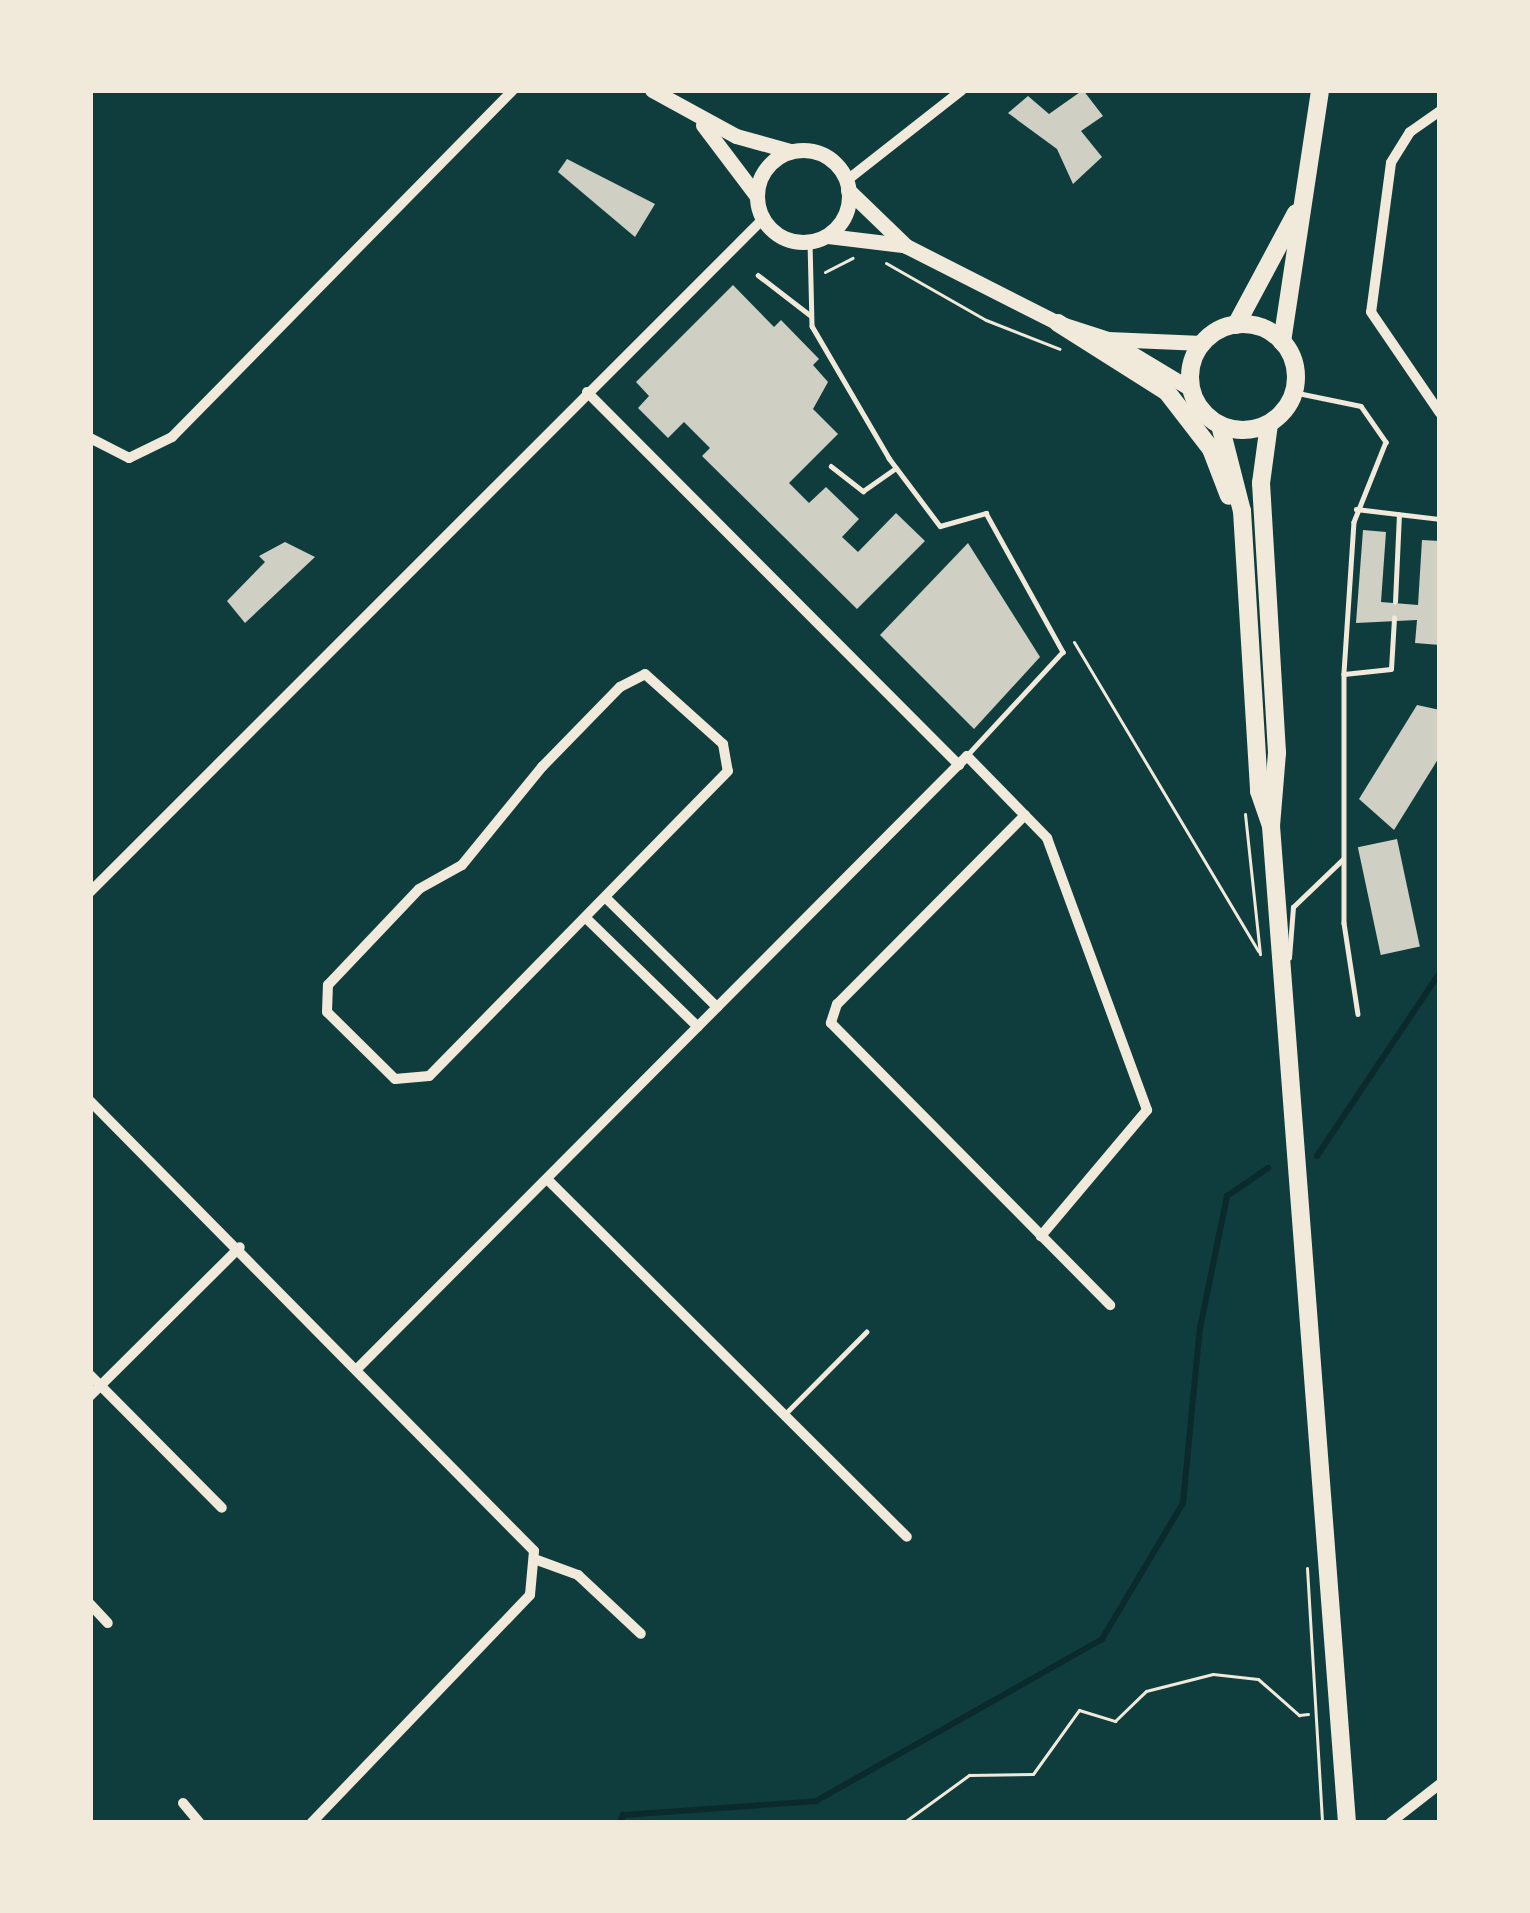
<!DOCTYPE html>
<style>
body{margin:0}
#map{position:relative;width:1530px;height:1913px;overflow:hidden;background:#0f3d3e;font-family:"Work Sans",sans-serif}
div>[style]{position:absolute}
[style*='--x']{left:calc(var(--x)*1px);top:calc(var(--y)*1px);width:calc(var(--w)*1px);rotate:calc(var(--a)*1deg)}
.stream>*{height:6px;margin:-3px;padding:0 3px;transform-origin:3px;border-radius:3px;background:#0a2a2b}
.building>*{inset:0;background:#cfcfc3;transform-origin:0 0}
.path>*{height:3px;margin:-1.5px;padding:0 1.5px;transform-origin:1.5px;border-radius:1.5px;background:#f1e9da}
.service>*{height:4.5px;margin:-2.25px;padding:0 2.25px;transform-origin:2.25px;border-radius:2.25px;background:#f1e9da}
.minor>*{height:10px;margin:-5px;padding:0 5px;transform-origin:5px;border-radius:5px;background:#f1e9da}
.secondary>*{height:15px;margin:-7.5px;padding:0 7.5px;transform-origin:7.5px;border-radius:7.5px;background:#f1e9da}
.secondary>.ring{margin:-7.5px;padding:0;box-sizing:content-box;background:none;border:15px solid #f1e9da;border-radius:50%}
.trunk>*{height:18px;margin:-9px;padding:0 9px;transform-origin:9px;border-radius:9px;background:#f1e9da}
.trunk>.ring{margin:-9px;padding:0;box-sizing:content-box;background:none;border:18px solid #f1e9da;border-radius:50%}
span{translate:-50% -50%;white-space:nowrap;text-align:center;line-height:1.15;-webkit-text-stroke:9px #f1e9da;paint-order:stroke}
.frame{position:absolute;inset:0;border:93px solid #f1e9da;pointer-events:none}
</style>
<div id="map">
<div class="stream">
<i style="--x:1317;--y:1156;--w:221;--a:-56.2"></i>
<i style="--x:620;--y:1823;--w:9;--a:-69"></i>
<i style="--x:623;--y:1815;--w:194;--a:-4.1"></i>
<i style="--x:816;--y:1801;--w:329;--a:-29.5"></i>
<i style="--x:1102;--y:1639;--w:158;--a:-59.2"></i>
<i style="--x:1183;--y:1503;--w:176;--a:-84.5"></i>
<i style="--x:1200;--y:1328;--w:135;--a:-78.4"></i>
<i style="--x:1227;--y:1196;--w:50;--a:-34.3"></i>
</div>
<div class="building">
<i style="clip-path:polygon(1083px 90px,1103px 116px,1081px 131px,1102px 157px,1073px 184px,1057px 149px,1008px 113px,1028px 96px,1049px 114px)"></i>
<i style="clip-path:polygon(567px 159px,655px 204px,635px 237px,558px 172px)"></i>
<i style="clip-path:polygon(733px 285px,774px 327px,781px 320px,819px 359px,813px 365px,828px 382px,813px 409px,838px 434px,789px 483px,809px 503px,826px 487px,859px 519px,842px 537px,858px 552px,896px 513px,925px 541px,857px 609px,702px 456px,710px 448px,684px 422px,668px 438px,638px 408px,649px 396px,636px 382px)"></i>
<i style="clip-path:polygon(1363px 530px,1386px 532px,1381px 602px,1418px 605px,1422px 540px,1440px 541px,1440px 645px,1415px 643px,1417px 620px,1356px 623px)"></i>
<i style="clip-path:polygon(285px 542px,315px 557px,245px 623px,227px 601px,265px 562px,259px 556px)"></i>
<i style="clip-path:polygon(968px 543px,1040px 657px,974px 729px,880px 635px)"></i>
<i style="clip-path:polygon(1417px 705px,1440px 710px,1440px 756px,1394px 830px,1359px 799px)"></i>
<i style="left:1397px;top:839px;width:110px;height:40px;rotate:78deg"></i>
</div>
<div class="path">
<i style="--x:886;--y:263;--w:115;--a:29.7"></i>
<i style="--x:986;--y:320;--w:79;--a:21.4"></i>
<i style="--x:825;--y:272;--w:31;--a:-27"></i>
<i style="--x:1074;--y:642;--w:360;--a:59.2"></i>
<i style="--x:1245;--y:814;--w:141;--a:83.9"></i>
<i style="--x:1307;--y:1568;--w:255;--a:86.6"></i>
<i style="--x:903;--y:1823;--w:82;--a:-36"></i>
<i style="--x:969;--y:1775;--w:64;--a:-0.9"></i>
<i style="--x:1033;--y:1774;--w:79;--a:-54.3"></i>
<i style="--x:1079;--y:1710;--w:38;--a:17"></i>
<i style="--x:1115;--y:1721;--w:43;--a:-44.1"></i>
<i style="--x:1146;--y:1691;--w:69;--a:-14.2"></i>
<i style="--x:1213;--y:1674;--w:45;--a:6.3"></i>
<i style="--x:1258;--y:1679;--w:55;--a:41.3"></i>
<i style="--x:1299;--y:1715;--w:9;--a:-6"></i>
</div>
<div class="service">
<i style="--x:810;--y:242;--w:84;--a:88.6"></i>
<i style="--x:812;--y:326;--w:153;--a:59.7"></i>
<i style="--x:889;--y:458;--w:85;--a:53.1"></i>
<i style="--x:940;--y:526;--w:48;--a:-15.8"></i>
<i style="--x:986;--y:513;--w:159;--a:61"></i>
<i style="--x:1063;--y:652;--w:142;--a:132.7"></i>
<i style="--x:758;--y:275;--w:66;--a:37.6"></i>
<i style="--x:1293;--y:392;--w:69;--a:11.6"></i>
<i style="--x:1361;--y:406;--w:44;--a:55.2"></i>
<i style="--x:1386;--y:442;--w:86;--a:111.8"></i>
<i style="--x:1354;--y:522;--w:152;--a:93.8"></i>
<i style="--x:1344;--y:674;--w:249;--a:90"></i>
<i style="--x:1344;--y:923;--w:92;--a:81.3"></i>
<i style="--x:831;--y:466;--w:41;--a:38"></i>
<i style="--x:863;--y:491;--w:40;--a:-34.9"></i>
<i style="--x:1356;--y:509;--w:85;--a:6.8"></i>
<i style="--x:1395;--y:602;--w:87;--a:-87.4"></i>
<i style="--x:1344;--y:674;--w:47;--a:-6.1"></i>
<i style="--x:1391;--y:669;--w:51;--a:-86.6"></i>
<i style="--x:1289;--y:958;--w:51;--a:-85.5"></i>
<i style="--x:1293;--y:907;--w:69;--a:-43.8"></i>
<i style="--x:784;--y:1415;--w:117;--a:-45.3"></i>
</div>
<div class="minor">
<i style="--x:1440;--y:111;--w:37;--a:145"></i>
<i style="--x:1410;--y:132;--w:36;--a:122"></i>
<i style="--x:1391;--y:163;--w:150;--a:97.6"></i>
<i style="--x:1371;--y:312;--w:122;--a:55.7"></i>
<i style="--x:846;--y:181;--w:147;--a:-38.1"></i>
<i style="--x:587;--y:392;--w:527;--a:45.08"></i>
<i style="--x:90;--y:438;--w:44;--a:27.1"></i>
<i style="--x:129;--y:458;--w:48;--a:-26"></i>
<i style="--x:172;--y:437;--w:487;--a:-45.5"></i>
<i style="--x:645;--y:674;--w:105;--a:41.9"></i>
<i style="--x:723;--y:744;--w:27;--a:80"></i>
<i style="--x:728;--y:771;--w:427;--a:134.4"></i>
<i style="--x:429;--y:1076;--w:34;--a:175"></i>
<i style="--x:395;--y:1079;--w:95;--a:-135.4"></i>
<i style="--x:327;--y:1012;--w:27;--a:-88"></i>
<i style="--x:328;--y:985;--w:132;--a:-46.5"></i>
<i style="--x:419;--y:889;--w:49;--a:-29.2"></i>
<i style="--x:462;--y:865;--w:127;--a:-50.8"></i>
<i style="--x:542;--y:767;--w:112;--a:-45.7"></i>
<i style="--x:620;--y:687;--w:28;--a:-27"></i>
<i style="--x:1025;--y:815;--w:267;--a:134.8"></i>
<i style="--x:837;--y:1004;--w:20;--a:108"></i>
<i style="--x:831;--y:1023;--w:397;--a:45.3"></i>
<i style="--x:90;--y:892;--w:952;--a:-45"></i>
<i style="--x:608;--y:900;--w:153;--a:44.5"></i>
<i style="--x:588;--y:920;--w:153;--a:44.2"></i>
<i style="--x:90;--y:1101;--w:632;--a:45.38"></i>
<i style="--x:534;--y:1551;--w:44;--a:95.2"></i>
<i style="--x:530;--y:1595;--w:316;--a:133.8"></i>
<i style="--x:548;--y:1180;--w:506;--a:44.84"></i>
<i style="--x:359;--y:1367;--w:862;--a:-45.14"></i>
<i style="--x:967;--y:756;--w:115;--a:45.7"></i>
<i style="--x:1047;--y:838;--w:290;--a:69.8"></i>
<i style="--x:1147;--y:1110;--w:165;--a:130.1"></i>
<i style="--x:90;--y:1375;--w:187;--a:45.2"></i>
<i style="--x:90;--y:1396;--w:211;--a:-44.8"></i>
<i style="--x:537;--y:1560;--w:44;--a:20.1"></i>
<i style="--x:578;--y:1575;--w:86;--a:43.1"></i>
<i style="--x:90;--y:1604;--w:26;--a:47"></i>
<i style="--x:183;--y:1803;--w:26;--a:50"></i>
<i style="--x:1390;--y:1823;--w:63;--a:-38"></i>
</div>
<div class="secondary">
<i style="--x:652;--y:90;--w:96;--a:28.7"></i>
<i style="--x:736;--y:136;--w:56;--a:15.5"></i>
<i style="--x:703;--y:125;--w:88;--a:52.9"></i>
<i class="ring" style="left:757px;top:150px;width:77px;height:77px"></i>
<i style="--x:848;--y:190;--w:81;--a:44"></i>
<i style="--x:906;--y:246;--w:170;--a:26.9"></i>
<i style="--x:1058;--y:323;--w:52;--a:17.7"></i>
<i style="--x:1108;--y:339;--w:94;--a:2.4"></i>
<i style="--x:828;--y:236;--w:75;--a:6.9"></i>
<i style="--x:1111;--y:341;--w:93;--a:31"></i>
</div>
<div class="trunk">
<i style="--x:1058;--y:323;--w:129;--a:32.3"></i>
<i style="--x:1167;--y:392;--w:72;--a:52.3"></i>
<i style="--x:1211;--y:449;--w:50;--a:69"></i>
<i class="ring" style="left:1190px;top:324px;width:88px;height:88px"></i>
<i style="--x:1236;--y:325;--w:127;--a:-61.8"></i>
<i style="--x:1282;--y:342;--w:255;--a:-81.4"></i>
<i style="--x:1269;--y:424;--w:60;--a:97.7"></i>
<i style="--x:1261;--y:483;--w:270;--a:86.6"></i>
<i style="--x:1277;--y:753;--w:73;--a:94.7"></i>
<i style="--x:1220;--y:425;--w:89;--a:75.7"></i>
<i style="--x:1242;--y:511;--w:281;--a:86.5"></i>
<i style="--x:1259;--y:791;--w:37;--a:71"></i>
<i style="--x:1271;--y:826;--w:1000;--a:85.64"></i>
</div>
<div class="frame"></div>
</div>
